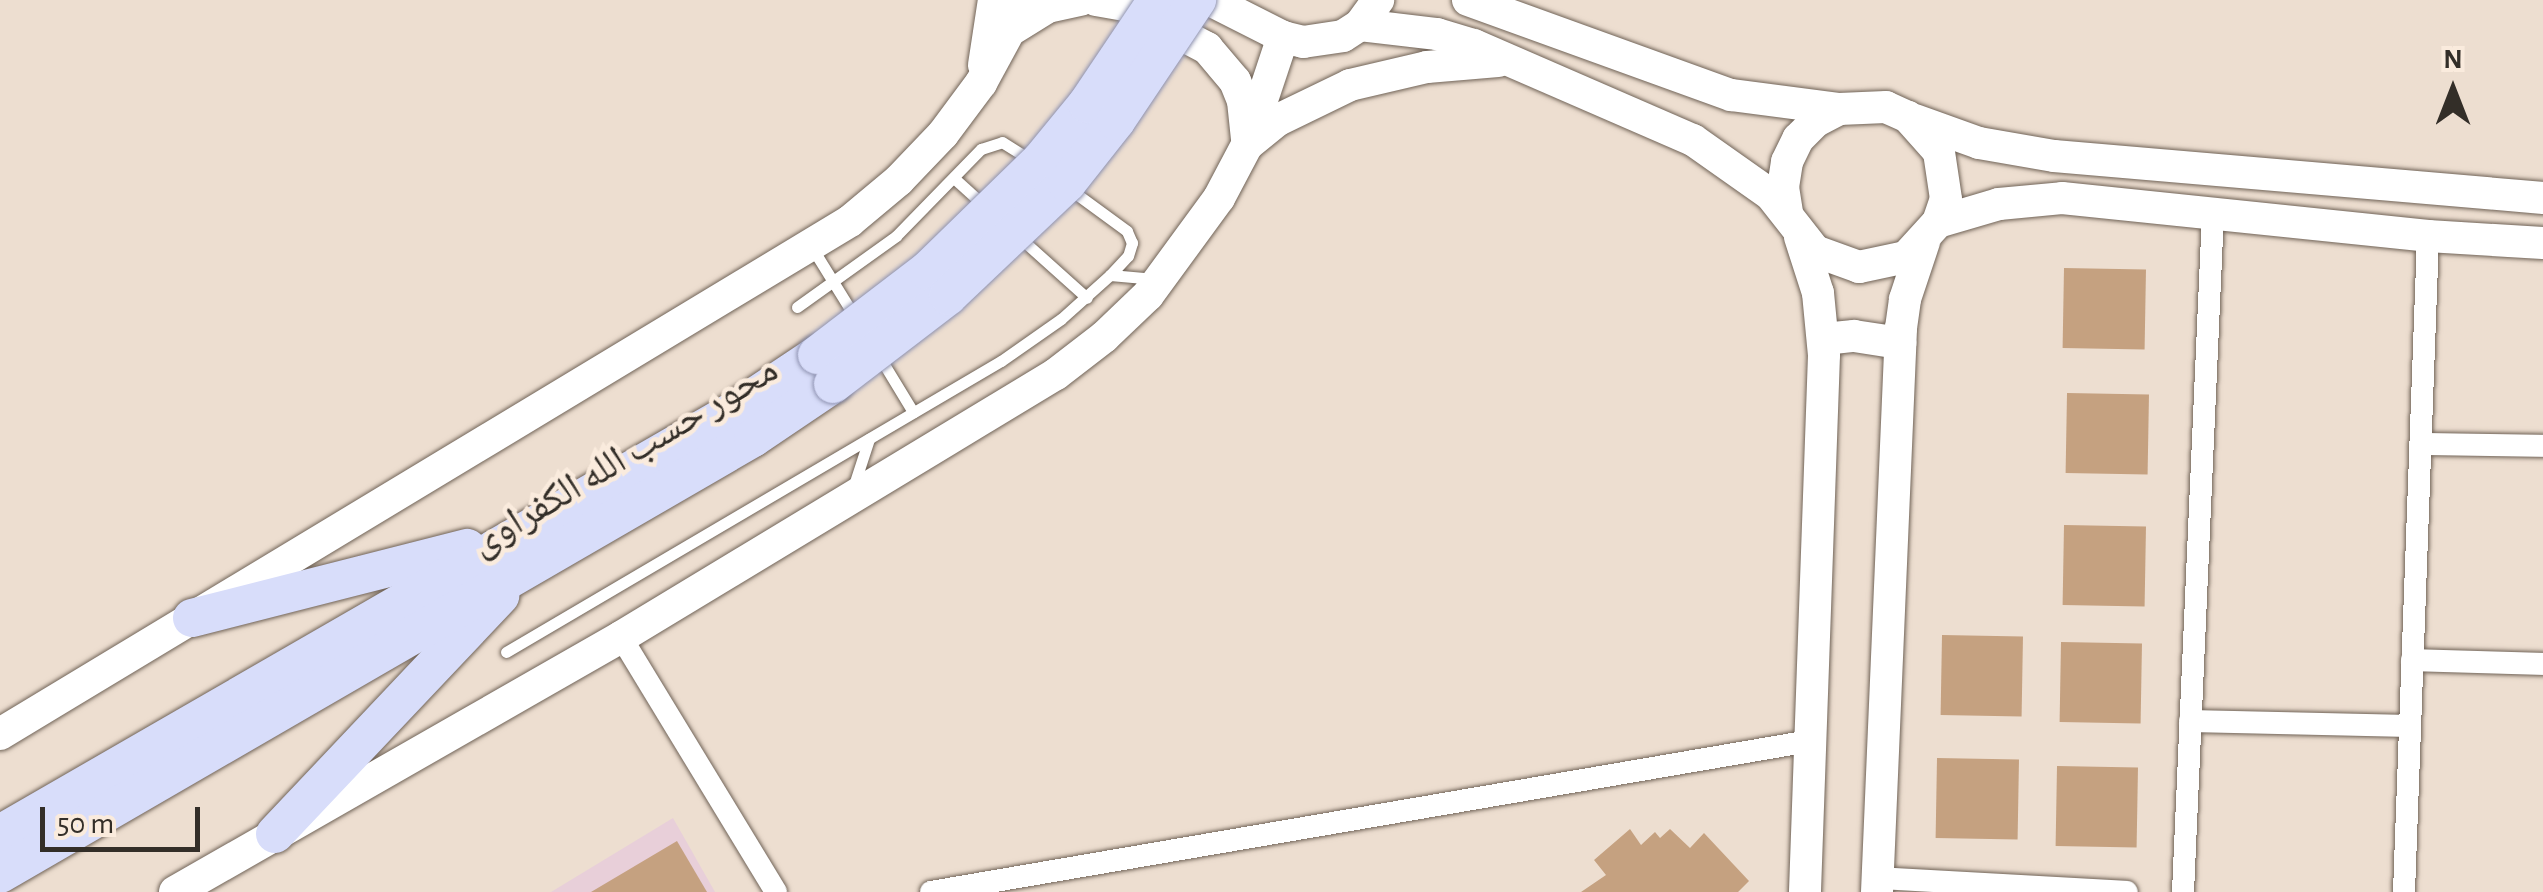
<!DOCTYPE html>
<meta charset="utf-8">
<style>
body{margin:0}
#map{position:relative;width:2543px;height:892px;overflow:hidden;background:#edded0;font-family:"Alegreya Sans","Noto Naskh Arabic",sans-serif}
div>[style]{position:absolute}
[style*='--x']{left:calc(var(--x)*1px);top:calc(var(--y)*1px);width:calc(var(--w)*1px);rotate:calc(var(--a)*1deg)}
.education>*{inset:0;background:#e8cfd9}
.building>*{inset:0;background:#c5a180;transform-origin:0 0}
.roads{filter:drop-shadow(0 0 2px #706357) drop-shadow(0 0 2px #706357)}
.lane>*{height:11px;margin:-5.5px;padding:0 5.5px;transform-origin:5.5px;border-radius:5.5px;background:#fff}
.street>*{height:22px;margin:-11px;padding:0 11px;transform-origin:11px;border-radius:11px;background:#fff}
.secondary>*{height:32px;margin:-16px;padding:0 16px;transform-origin:16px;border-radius:16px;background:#fff}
.primary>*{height:38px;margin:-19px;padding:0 19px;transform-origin:19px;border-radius:19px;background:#d8ddfa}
.bridges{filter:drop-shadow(0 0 2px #8d91af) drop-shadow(0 0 2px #8d91af)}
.primary-bridge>*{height:38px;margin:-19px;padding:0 19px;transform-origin:19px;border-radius:19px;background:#d8ddfa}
span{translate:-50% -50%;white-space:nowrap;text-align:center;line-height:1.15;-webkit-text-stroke:9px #faebdd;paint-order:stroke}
.street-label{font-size:40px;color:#332e28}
.north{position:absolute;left:2403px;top:40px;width:100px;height:100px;-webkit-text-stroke:8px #faebdd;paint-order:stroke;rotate:0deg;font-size:28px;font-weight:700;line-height:40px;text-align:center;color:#332e28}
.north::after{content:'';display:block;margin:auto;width:35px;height:45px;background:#332e28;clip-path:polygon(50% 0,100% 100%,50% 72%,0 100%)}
.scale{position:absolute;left:40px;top:807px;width:160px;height:45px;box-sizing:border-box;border:5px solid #332e28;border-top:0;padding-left:12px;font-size:30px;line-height:35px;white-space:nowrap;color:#332e28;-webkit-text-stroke:8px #faebdd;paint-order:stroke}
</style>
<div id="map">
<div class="education">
<i style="clip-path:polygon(673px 818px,715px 892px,551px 892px)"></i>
</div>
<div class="building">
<i style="left:2064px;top:268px;width:82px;height:80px;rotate:1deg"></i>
<i style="left:2067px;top:393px;width:82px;height:80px;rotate:1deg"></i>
<i style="left:2064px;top:525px;width:82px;height:80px;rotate:1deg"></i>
<i style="left:1942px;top:635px;width:81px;height:80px;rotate:1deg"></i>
<i style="left:2061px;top:642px;width:81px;height:80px;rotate:1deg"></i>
<i style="left:1937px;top:758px;width:82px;height:80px;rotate:1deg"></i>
<i style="left:2057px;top:766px;width:81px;height:80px;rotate:1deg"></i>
<i style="clip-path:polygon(1630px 829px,1641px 845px,1655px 832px,1660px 838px,1670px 829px,1690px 848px,1704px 833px,1749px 881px,1738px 892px,1581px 892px,1606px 875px,1594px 860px)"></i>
<i style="clip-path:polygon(677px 841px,707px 892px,591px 892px)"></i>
</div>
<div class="roads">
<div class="lane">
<i style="--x:955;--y:179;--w:43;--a:42.2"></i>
<i style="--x:1019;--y:237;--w:91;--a:41.9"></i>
<i style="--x:811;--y:246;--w:86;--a:58.3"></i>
<i style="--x:1110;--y:275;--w:45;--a:5.1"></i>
<i style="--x:797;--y:307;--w:122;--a:-35.6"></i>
<i style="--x:896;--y:236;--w:122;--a:-45.7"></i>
<i style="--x:981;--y:149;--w:22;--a:-18"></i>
<i style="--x:1002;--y:142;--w:36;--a:32"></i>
<i style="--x:879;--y:356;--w:66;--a:58.7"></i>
<i style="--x:853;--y:488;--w:52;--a:-71.9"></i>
<i style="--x:506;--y:652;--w:574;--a:-30.45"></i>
<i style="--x:1001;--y:361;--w:73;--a:-35"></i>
<i style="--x:1061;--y:319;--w:66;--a:-41.9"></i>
<i style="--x:1110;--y:275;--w:26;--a:-47"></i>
<i style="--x:1128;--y:256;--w:14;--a:-73"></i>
<i style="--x:1132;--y:243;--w:13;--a:-113"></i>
<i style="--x:1127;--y:231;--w:69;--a:-143.8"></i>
</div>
<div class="street">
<i style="--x:2421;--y:444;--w:122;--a:0.9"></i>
<i style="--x:621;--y:637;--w:298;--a:58.7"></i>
<i style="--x:2412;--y:660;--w:131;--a:1.7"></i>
<i style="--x:2190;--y:721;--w:220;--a:1.3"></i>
<i style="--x:1878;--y:878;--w:249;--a:3.2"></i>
<i style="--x:931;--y:892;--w:892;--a:-9.75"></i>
<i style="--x:2183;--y:892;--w:681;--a:-87.47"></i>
<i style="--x:2404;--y:892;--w:656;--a:-87.9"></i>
</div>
<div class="secondary">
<i style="--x:1096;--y:0;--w:29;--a:10"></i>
<i style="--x:1125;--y:5;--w:93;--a:27.7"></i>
<i style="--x:1207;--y:48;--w:43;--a:49.7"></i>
<i style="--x:1235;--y:81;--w:22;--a:68"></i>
<i style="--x:1243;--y:101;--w:39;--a:84"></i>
<i style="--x:1210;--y:0;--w:82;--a:26.9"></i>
<i style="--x:1283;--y:37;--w:21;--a:14"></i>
<i style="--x:1303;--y:42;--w:40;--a:-8.5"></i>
<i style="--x:1343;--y:36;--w:20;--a:-33"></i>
<i style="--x:1360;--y:25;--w:31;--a:-54"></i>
<i style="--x:1468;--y:0;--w:280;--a:19.9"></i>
<i style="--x:1731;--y:95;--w:109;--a:7.4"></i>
<i style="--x:1360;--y:25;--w:78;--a:6.7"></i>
<i style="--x:1437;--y:34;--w:39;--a:17"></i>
<i style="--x:1474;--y:45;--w:239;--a:23.5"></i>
<i style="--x:1693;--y:140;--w:95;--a:35.2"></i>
<i style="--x:1771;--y:195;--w:71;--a:51.8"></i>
<i style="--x:1815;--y:251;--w:47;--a:20"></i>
<i style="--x:1859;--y:267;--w:48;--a:-12"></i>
<i style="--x:1906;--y:257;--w:47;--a:-47.6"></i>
<i style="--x:1938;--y:222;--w:24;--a:-71"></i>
<i style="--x:1946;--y:199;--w:48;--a:-98.5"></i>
<i style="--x:1939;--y:152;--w:47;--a:-131.5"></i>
<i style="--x:1908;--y:117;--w:24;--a:-156"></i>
<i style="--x:1886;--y:107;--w:47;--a:177.6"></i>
<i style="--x:1839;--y:109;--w:26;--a:152"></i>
<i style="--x:1816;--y:121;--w:25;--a:135"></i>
<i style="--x:1798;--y:139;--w:25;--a:116"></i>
<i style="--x:1787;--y:162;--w:25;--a:99"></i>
<i style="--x:1783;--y:187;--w:25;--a:81"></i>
<i style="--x:1014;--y:28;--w:39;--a:-32"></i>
<i style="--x:1047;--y:7;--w:34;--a:-12"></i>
<i style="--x:984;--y:65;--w:66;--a:-81.3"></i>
<i style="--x:1915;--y:120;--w:68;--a:19.8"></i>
<i style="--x:1979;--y:143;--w:76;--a:9.8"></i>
<i style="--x:2054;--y:156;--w:491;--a:4.9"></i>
<i style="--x:1247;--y:145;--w:40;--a:-39"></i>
<i style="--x:1278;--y:120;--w:80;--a:-25.9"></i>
<i style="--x:1350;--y:85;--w:79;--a:-13.2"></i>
<i style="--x:1427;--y:67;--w:71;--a:-4.8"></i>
<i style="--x:1938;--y:222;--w:64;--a:-16.4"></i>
<i style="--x:1999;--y:204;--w:63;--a:-5.4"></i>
<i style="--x:2062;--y:198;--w:368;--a:5.9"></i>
<i style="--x:2428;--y:236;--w:115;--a:3.5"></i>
<i style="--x:1800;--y:237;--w:59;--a:72.2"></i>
<i style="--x:1818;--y:293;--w:62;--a:84.5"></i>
<i style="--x:1824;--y:355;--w:537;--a:92.03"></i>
<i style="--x:1824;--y:339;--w:30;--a:-6"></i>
<i style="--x:1854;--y:336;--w:47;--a:8.7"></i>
<i style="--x:0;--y:734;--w:993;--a:-31.11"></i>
<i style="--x:850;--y:221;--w:64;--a:-39.9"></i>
<i style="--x:899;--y:180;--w:64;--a:-46.3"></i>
<i style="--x:943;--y:134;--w:64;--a:-53.3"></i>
<i style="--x:981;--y:83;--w:94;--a:-61.5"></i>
<i style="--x:175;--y:892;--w:514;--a:-29.76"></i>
<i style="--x:621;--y:637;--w:508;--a:-31.16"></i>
<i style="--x:1056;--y:374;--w:61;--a:-37.6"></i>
<i style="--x:1104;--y:337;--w:61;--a:-43.7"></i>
<i style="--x:1148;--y:295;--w:120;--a:-53.8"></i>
<i style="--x:1219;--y:198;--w:60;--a:-62.2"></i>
<i style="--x:1247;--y:145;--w:114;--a:-71.6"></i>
<i style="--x:1877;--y:892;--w:565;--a:-87.56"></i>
<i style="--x:1901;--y:328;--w:29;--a:-82"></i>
<i style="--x:1905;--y:299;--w:60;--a:-71.6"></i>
</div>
<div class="primary">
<i style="--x:192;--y:618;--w:284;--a:-14.3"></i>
<i style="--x:0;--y:834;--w:843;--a:-29.97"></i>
<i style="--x:730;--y:413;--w:105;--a:-33.7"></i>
<i style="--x:275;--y:834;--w:328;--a:-46.6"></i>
<i style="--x:0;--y:874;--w:870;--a:-30.07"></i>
<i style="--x:753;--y:438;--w:97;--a:-34"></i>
</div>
</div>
<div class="bridges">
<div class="primary-bridge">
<i style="--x:817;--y:355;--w:138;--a:-37.4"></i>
<i style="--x:927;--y:271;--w:159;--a:-44.2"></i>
<i style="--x:1041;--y:160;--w:72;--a:-50.6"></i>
<i style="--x:1087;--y:104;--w:125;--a:-56.1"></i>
<i style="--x:833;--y:384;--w:145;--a:-37.4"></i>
<i style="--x:948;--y:296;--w:164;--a:-43.5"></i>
<i style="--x:1067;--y:183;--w:79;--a:-51.7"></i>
<i style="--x:1116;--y:121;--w:146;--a:-56.2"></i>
</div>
</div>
<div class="street-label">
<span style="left:624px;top:456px;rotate:-31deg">محور حسب الله الكفراوى</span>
</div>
<div class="north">N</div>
<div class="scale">50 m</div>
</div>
